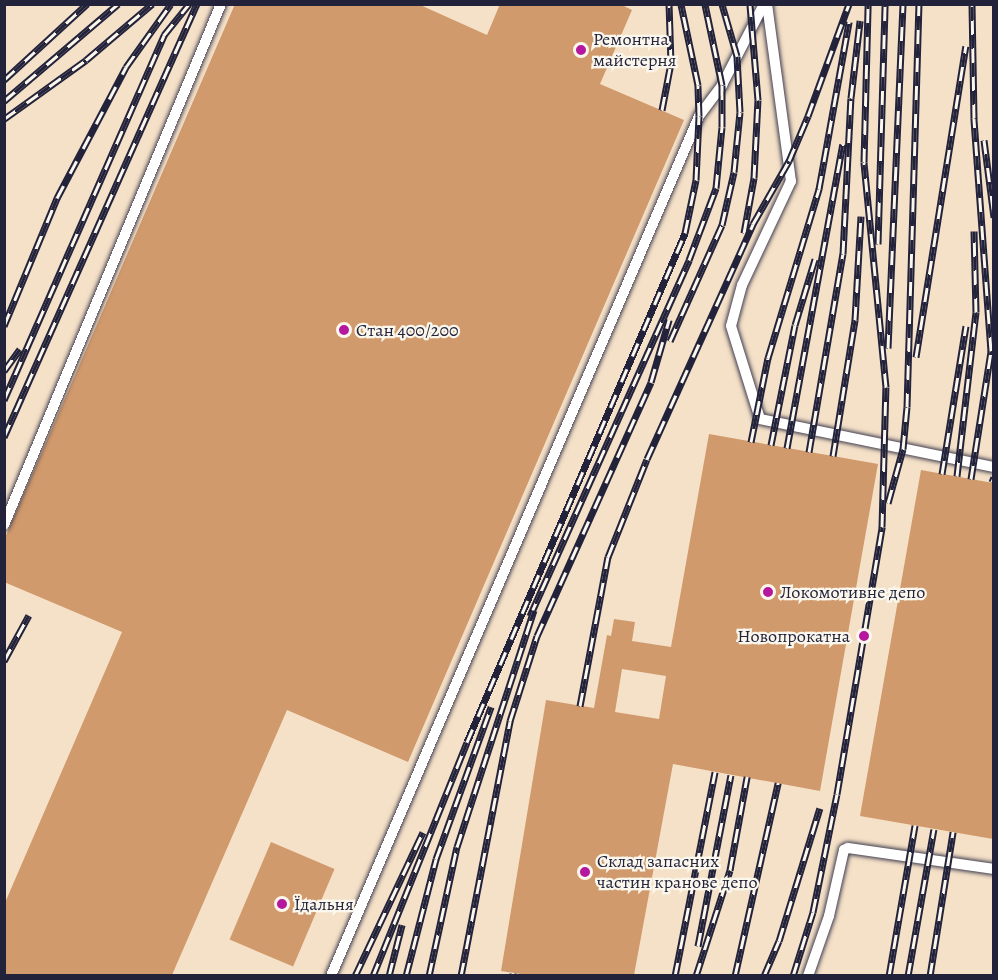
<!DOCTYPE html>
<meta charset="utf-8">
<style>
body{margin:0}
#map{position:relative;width:998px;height:980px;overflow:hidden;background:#f5e1c8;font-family:Alegreya,serif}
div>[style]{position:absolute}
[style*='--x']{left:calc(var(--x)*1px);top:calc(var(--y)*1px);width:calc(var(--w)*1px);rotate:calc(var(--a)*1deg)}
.building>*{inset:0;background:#d19a6c;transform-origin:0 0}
.roads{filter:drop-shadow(0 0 2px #423f50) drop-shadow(0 0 2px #423f50)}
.lane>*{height:10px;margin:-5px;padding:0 5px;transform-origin:5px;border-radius:5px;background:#fff}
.rail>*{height:7px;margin-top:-3.5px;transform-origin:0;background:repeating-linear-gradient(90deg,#fbf7ec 0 14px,#22223b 0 28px);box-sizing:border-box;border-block:2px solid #22223b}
.dots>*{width:16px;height:16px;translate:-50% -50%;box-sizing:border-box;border:3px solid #fbf7ec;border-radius:50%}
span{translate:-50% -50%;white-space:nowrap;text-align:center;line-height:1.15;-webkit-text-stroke:4.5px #fbf7ec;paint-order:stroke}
.poi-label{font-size:18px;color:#22223b}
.left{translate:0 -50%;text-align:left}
.right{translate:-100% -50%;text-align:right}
.frame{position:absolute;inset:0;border:6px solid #22223b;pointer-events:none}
</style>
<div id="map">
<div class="building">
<i style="clip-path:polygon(235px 4px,418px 4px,487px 35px,500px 4px,620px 4px,632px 10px,600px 84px,684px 120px,408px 762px,287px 710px,172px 975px,4px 975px,4px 905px,122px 632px,4px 582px,4px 540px)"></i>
<i style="clip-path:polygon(evenodd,709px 434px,878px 464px,820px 791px,673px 764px,634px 975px,527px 975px,501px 971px,546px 700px,594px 708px,607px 635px,611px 636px,614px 619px,635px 622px,632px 641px,671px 647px,709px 434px,622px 669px,666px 676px,659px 719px,615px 712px,622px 669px)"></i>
<i style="clip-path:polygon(921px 470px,993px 483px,993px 839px,860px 816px)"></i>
<i style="left:271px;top:842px;width:69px;height:106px;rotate:23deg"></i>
</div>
<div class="roads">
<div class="lane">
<i style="--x:767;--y:4;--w:179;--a:82.3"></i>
<i style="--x:791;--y:181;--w:115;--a:115.2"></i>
<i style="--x:742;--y:285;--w:42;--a:105"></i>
<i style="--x:731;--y:326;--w:97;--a:72.7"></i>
<i style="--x:760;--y:419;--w:239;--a:11.6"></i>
<i style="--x:4;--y:525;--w:564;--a:-67.39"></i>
<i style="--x:331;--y:976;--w:935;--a:-66.83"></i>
<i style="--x:699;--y:116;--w:39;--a:-53"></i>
<i style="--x:722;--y:85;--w:91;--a:-62.6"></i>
<i style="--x:808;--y:976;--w:64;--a:-70.7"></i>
<i style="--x:829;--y:916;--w:68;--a:-77.2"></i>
<i style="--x:844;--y:850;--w:4;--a:-27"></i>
<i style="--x:848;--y:848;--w:148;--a:8.2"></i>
</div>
</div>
<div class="rail">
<i style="--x:4;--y:80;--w:113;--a:-42.5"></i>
<i style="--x:4;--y:101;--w:150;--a:-40.4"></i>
<i style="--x:662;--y:110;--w:48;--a:-79.2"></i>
<i style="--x:671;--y:63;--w:59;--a:-91.9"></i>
<i style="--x:4;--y:119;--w:101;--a:-35.7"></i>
<i style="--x:86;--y:60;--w:87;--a:-40.3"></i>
<i style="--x:984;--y:140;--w:78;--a:82.6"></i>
<i style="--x:744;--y:233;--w:56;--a:-79.7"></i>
<i style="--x:754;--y:178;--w:78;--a:-87.1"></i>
<i style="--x:758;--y:100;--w:96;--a:-94.8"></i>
<i style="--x:878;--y:244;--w:240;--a:-88.3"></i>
<i style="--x:4;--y:326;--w:139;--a:-67.5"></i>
<i style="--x:57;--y:198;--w:148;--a:-62.2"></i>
<i style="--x:126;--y:67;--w:77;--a:-54.5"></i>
<i style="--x:670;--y:341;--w:127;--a:-65.9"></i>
<i style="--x:722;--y:225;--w:54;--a:-77.2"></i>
<i style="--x:734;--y:172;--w:60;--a:-84.3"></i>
<i style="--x:740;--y:112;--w:56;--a:-93.1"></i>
<i style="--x:737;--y:56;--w:54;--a:-106.1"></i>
<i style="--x:888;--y:348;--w:344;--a:-87.5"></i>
<i style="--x:916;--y:357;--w:315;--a:-80.9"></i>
<i style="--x:4;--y:371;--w:27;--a:-54"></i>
<i style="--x:4;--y:400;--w:399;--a:-66.3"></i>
<i style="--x:164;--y:35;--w:40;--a:-51"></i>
<i style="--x:4;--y:437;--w:474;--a:-66"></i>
<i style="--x:751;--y:442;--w:86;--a:-78.6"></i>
<i style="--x:768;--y:358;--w:177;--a:-73.2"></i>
<i style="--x:819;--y:189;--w:170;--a:-79.8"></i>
<i style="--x:771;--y:445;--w:122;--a:-78.7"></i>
<i style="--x:795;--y:325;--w:69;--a:-73.1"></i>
<i style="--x:787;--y:448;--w:309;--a:-79.6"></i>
<i style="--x:809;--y:452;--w:201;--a:-80.3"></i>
<i style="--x:843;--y:254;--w:156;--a:-87.1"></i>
<i style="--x:851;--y:98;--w:78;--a:-83.3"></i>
<i style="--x:833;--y:456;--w:138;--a:-80.8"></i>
<i style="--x:855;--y:320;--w:104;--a:-86.7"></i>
<i style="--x:942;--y:474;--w:150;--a:-80.8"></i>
<i style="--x:957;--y:476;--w:165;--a:-83.4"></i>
<i style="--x:976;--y:312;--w:81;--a:-91.4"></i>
<i style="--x:971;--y:479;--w:130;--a:-81.1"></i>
<i style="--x:991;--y:351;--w:234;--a:-94.2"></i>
<i style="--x:974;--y:118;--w:114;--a:-91"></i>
<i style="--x:992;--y:482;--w:5;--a:-68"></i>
<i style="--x:888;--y:503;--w:56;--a:-74.5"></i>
<i style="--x:903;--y:449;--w:42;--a:-84.6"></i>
<i style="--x:907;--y:407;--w:403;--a:-88.3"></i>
<i style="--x:530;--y:616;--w:390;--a:-65.9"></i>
<i style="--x:689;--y:260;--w:77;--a:-69.4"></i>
<i style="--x:716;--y:188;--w:61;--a:-84.4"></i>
<i style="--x:722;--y:127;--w:42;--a:-90"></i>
<i style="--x:722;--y:85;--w:83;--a:-101.9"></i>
<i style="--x:4;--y:661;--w:52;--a:-61.5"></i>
<i style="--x:580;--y:706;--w:152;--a:-79.4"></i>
<i style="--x:608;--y:557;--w:105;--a:-68.3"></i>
<i style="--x:647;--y:459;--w:258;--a:-65.7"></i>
<i style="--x:753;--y:224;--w:73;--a:-60.3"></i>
<i style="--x:789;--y:161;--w:49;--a:-67.1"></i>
<i style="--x:808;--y:116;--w:119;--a:-69.9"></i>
<i style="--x:698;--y:946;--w:174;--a:-79.1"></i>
<i style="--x:355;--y:976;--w:159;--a:-64.7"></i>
<i style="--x:373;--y:976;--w:252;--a:-68.1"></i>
<i style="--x:467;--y:742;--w:554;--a:-66.81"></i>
<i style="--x:685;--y:233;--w:54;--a:-78.3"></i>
<i style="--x:696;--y:180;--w:64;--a:-87.3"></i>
<i style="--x:699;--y:116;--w:31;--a:-92"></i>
<i style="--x:698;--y:85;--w:83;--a:-101.9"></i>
<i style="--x:389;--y:976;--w:53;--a:-75.7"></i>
<i style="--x:406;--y:976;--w:121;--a:-75.6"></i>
<i style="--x:436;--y:859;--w:162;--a:-70.1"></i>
<i style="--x:429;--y:976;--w:132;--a:-77.8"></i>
<i style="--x:457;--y:847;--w:249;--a:-72"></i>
<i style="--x:461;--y:976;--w:260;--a:-79.1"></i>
<i style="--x:510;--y:721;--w:89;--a:-72.4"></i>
<i style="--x:537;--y:636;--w:278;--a:-65.8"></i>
<i style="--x:651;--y:382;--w:65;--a:-73.8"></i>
<i style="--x:513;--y:976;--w:3;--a:-90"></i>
<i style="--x:675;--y:976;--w:208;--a:-78.9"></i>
<i style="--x:696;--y:976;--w:111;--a:-72.2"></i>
<i style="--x:730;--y:870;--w:95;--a:-79.6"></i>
<i style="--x:735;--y:976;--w:198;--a:-77.4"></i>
<i style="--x:764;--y:976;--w:38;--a:-67"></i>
<i style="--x:779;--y:941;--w:139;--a:-72.9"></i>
<i style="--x:793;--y:976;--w:67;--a:-72.6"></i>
<i style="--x:813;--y:912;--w:120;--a:-78.5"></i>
<i style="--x:837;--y:794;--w:271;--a:-80.4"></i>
<i style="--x:882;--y:527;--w:140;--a:-88.4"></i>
<i style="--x:886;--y:387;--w:226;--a:-95.6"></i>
<i style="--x:864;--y:162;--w:158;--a:-88.5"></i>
<i style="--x:889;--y:976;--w:153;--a:-80.2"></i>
<i style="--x:908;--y:976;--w:149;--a:-80"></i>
<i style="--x:930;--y:976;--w:146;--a:-80.9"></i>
</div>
<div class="dots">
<i style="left:581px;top:50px;background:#b5179e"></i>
<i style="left:344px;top:330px;background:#b5179e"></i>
<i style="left:768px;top:592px;background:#b5179e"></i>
<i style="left:864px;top:636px;background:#b5179e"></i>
<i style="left:585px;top:872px;background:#b5179e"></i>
<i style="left:282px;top:904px;background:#b5179e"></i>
</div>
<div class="poi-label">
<span class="left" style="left:593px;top:50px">Ремонтна<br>майстерня</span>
<span class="left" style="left:356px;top:330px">Стан 400/200</span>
<span class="left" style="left:780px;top:592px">Локомотивне депо</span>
<span class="right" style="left:850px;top:636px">Новопрокатна</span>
<span class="left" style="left:597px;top:872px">Склад запасних<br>частин кранове депо</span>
<span class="left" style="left:294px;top:904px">Їдальня</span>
</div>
<div class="frame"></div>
</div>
